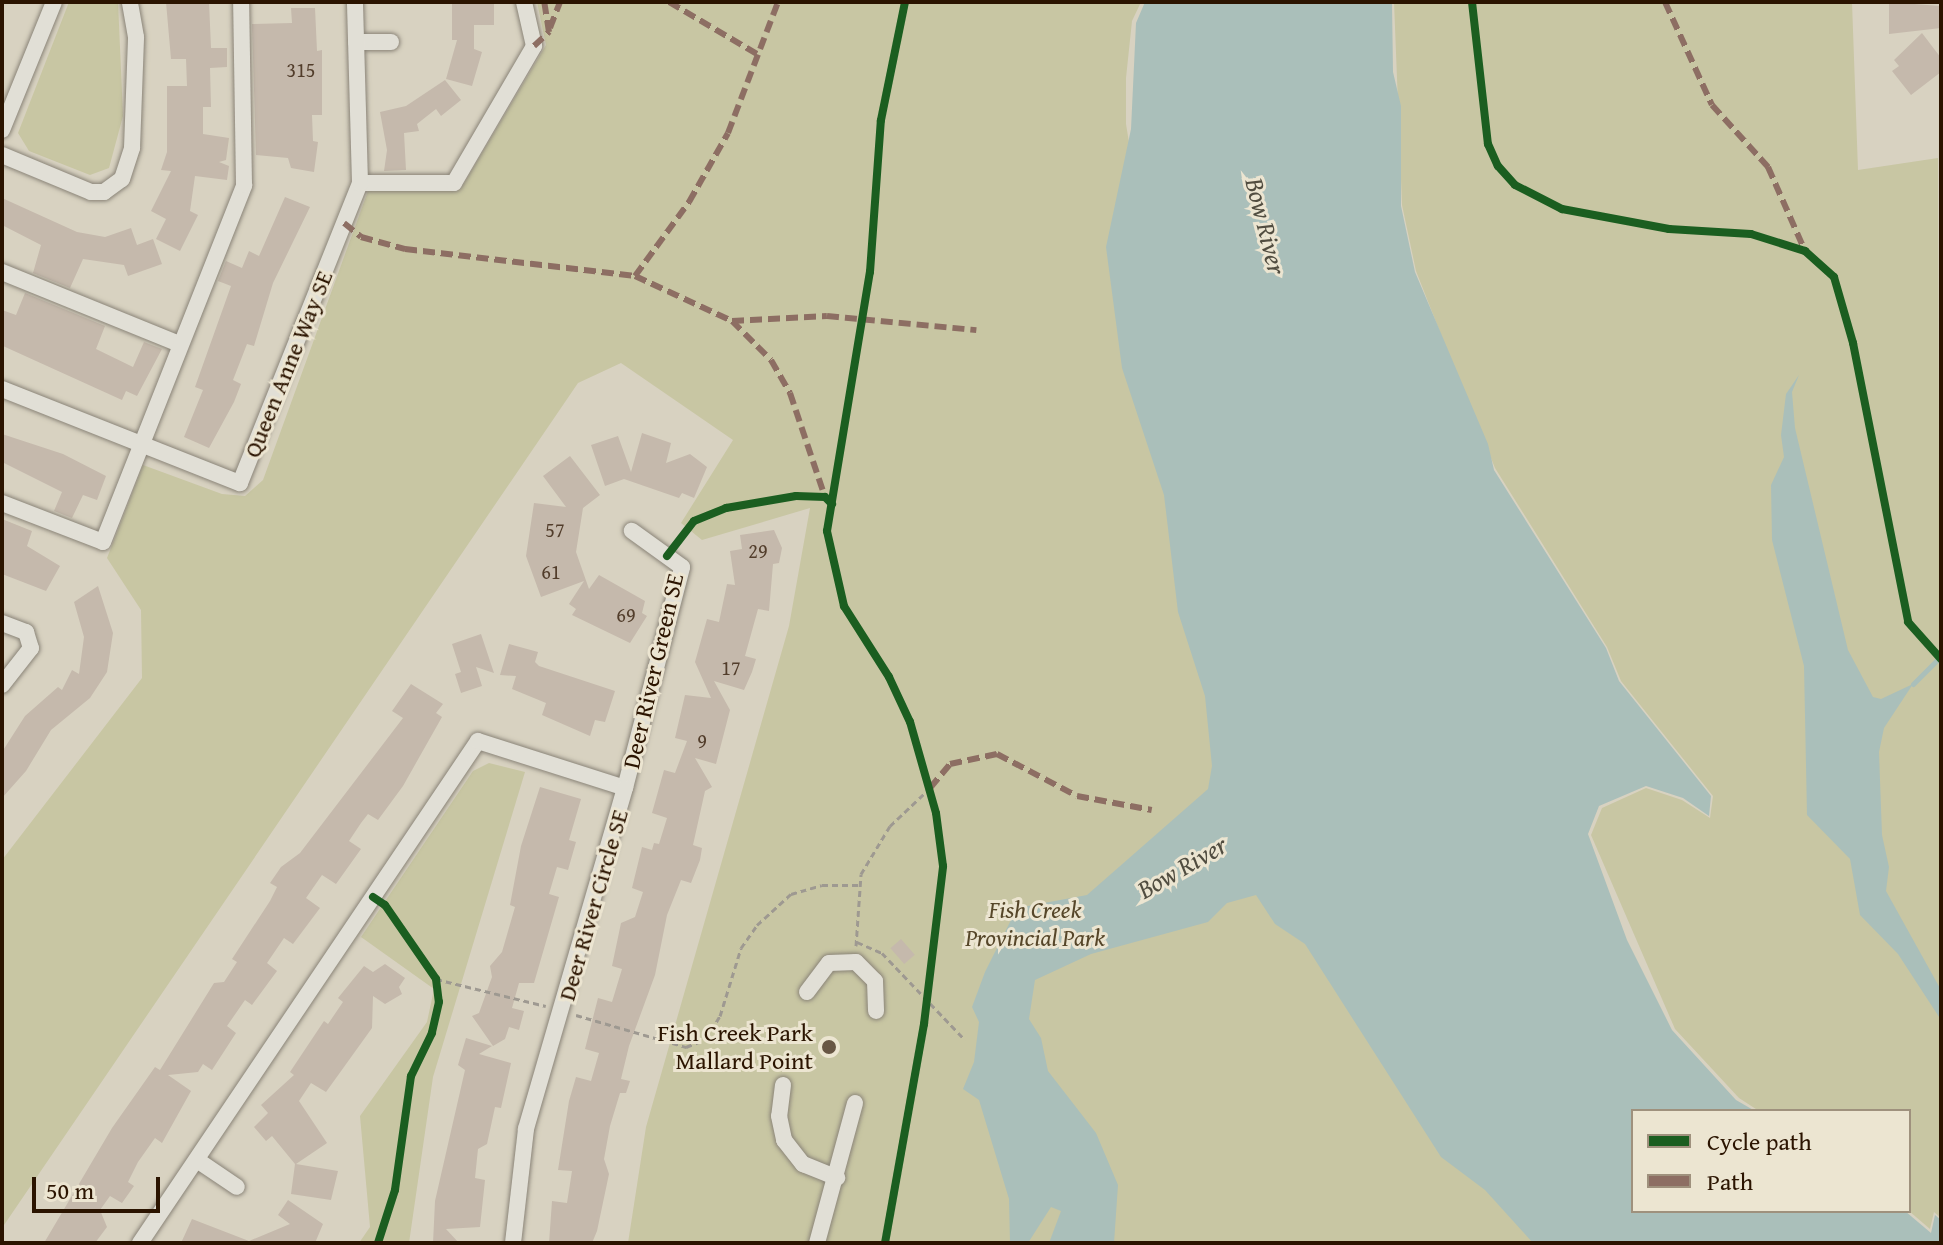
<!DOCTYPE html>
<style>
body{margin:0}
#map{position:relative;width:1943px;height:1245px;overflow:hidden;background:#d8d2c1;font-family:"Gentium Book Plus",serif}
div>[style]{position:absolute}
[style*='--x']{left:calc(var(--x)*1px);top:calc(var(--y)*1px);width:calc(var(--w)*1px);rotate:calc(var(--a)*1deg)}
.green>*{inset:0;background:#c8c6a3}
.water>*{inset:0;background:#aabfba}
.stream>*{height:5px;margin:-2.5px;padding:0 2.5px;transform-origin:2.5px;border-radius:2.5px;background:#aabfba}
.building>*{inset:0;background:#c5b9ac;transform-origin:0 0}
.path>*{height:3px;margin-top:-1.5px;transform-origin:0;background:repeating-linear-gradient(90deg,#9e9991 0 6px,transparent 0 10px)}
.roads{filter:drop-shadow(0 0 2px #8a8478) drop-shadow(0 0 2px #8a8478)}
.minor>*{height:16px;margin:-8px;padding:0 8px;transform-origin:8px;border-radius:8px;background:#e1dfd6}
.quiet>*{height:6px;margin-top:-3px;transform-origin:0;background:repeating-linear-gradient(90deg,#8d6e63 0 12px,transparent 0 18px)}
.cycleway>*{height:8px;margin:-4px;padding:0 4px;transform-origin:4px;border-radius:4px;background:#1b5e20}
.dots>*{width:22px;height:22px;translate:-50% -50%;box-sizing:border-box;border:4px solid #ece5d1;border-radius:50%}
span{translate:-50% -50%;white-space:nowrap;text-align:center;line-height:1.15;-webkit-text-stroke:6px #ece5d1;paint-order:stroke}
.number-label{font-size:20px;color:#523d2b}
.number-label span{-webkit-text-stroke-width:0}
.street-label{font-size:24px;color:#2b1400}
.park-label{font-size:24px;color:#564629;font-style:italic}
.poi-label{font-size:24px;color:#2b1400}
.right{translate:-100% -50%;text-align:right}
.water-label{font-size:26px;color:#514d40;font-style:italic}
.frame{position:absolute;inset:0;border:4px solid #2b1400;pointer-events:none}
.legend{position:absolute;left:1631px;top:1109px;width:280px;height:104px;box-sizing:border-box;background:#ece5d1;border:2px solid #9f917d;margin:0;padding:10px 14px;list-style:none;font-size:24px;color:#2b1400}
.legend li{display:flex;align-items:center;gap:16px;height:40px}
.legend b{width:40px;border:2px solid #9f917d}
.scale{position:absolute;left:32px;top:1177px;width:128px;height:36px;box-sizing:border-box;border:4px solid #2b1400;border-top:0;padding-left:10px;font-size:24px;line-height:28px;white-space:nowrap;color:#2b1400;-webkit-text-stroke:6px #ece5d1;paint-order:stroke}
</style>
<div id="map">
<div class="green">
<i style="clip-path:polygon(69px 2px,118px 2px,123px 116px,109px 168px,90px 175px,29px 151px,18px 133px)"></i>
<i style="clip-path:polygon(537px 2px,1141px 2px,1132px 21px,1126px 78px,1126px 124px,1135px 179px,1644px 1243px,628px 1243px,646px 1127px,789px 626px,810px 508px,702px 540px,681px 523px,733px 440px,621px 363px,578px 383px,2px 1228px,2px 860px,142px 678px,141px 610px,107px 558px,143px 465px,222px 494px,245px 496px,263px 480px,368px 191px,460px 190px,546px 45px)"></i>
<i style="clip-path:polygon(1394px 2px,1852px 2px,1858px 170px,1938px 158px,1941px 1218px,1934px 1212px,1930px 1229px,1909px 1211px,1909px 1111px,1759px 1111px,1739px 1098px,1675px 1029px,1591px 835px,1602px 808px,1646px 788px,1682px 800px,1710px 818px,1713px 796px,1621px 681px,1607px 647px,1495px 468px,1445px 345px,1416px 271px,1402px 205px)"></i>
<i style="clip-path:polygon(489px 763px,525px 772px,433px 1077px,409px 1243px,359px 1243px,370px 1227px,360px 1116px,427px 1022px,434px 989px,361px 937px,473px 771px)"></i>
</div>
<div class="water">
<i style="clip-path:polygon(1145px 2px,1392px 2px,1393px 72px,1401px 106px,1401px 206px,1415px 272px,1488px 444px,1494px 470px,1606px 648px,1619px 681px,1711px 796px,1709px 816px,1683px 798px,1646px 786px,1599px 806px,1588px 834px,1627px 940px,1672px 1030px,1736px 1100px,1755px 1111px,1633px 1111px,1633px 1211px,1905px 1211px,1931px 1233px,1935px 1215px,1941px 1220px,1941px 1243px,1533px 1243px,1485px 1190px,1441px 1157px,1305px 944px,1275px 924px,1256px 895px,1227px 903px,1208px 922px,1091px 954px,1035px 980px,1029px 1019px,1041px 1038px,1048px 1071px,1096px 1133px,1118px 1185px,1114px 1243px,1049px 1243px,1061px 1211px,1051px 1207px,1028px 1243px,1010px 1243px,1009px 1199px,979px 1100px,963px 1089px,974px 1062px,979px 1022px,972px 1007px,985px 972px,1017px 908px,1087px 895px,1208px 789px,1212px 766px,1205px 696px,1178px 612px,1164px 495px,1122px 368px,1106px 247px,1131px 129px,1136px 23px)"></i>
<i style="clip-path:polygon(1799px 375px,1792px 392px,1795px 428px,1848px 650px,1873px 697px,1881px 699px,1913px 684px,1884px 728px,1879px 752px,1882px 835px,1889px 867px,1886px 891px,1941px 990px,1941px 1020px,1898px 954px,1860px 915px,1850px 859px,1807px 815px,1804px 666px,1772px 540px,1771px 485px,1784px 457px,1781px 435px,1786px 394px)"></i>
</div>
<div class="stream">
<i style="--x:1913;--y:684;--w:40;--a:-45"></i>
</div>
<div class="building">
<i style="clip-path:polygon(166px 2px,209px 2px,211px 48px,227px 48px,227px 67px,210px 68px,211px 107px,203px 107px,203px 134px,229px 138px,226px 160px,219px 162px,229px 166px,227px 180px,195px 176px,190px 211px,198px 215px,180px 251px,156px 239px,166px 219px,151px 211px,171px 171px,161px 170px,167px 152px,167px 86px,187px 86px,186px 59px,171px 59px)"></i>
<i style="clip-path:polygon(452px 2px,494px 2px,494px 25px,474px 25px,474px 49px,482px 52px,472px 86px,446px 79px,457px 40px,452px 40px)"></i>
<i style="clip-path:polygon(1889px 2px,1940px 6px,1941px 28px,1889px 34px)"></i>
<i style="clip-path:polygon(291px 8px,315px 8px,317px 51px,322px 50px,322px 115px,312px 115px,313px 141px,318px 142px,314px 172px,291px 168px,288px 158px,256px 155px,252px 24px,292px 23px)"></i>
<i style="clip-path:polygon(1922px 33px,1941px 58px,1941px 72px,1911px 95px,1892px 71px,1899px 66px,1894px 60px)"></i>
<i style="clip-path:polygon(445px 80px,461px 100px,441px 116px,436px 109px,417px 124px,419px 131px,404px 133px,406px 170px,384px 171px,387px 150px,380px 112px,406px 106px)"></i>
<i style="clip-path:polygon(285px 197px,310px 207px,273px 283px,254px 346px,247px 344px,233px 380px,241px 384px,234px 402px,209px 448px,184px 437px,203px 390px,195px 387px,231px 286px,218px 281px,226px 261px,242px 268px,249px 251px,259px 256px)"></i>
<i style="clip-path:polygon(2px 198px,77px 232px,105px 237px,131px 228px,137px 245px,153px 239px,162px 264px,128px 276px,124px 265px,83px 259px,70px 288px,33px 273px,41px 245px,2px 225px)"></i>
<i style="clip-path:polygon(25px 293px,105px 326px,96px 349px,133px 367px,144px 342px,162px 349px,137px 396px,126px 391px,122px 400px,3px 346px,2px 310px,16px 315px)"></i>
<i style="clip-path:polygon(642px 433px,671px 443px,666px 463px,690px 454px,707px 467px,694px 498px,682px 493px,679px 498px,624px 479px,605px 486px,591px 445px,618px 436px,631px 472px)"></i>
<i style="clip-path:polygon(2px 434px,63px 454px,106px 476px,97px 500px,83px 495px,72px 518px,54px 511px,62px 492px,2px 462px)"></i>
<i style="clip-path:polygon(570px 456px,600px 495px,583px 508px,576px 552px,589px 589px,599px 575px,645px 601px,642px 613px,647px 616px,630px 643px,572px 615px,576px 609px,569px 604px,584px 581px,541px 597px,526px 556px,534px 503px,566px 507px,543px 476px)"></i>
<i style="clip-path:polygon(2px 519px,32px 531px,27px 546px,60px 566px,46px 591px,2px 574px)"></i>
<i style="clip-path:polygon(774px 530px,782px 548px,779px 563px,773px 564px,769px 611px,758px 609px,745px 656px,756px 659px,752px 672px,744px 690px,714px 681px,730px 710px,716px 764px,695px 758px,712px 787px,705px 791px,693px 845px,702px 848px,700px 860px,691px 883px,681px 880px,667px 915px,655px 975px,629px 1046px,621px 1079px,630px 1081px,626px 1093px,620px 1093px,610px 1126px,604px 1159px,609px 1174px,597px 1231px,592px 1243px,549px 1243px,552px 1201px,567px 1203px,572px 1171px,558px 1170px,569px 1101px,576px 1077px,591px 1081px,599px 1053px,585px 1049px,598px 998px,612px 1002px,622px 969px,612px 966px,621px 923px,635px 917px,643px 892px,632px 888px,642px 847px,652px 850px,654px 843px,659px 844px,667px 818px,652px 813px,664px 770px,675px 773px,687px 741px,675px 738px,685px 695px,711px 698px,695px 662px,707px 619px,719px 622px,727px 584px,735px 585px,730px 551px,742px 549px,740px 535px)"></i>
<i style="clip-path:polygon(98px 586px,113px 633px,107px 672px,90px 698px,51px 730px,26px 771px,2px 798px,2px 752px,25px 716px,58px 687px,62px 690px,72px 670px,79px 674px,84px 637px,74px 602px)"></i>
<i style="clip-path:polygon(481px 634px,494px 673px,476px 667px,482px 686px,461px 693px,455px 674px,461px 672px,452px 644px)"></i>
<i style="clip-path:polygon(509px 644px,538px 652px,535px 662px,539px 666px,615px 691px,605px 722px,595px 720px,590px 736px,542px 715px,546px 703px,512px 689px,516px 676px,500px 675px)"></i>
<i style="clip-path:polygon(411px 684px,443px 704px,436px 713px,442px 717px,403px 786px,378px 820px,368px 814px,361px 823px,349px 841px,361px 849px,336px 884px,322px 875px,306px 898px,320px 908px,293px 944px,284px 938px,267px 963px,277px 971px,252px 1005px,245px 1000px,227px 1026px,236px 1033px,212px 1070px,203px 1064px,198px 1072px,168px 1075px,191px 1091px,162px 1143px,155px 1138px,138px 1162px,128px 1182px,134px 1186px,122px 1203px,110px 1196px,100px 1210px,107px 1227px,95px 1243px,44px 1243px,112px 1128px,155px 1067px,160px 1070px,214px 983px,224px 982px,237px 962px,232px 959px,270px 901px,277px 887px,270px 883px,281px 867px,300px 853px,403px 718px,392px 711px)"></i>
<i style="clip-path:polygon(540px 787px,581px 799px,569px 840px,576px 842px,568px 870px,557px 867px,549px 894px,559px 897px,534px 983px,519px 983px,512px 1008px,524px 1011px,519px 1030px,509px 1027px,505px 1039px,493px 1046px,472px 1016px,479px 1013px,492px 977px,490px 966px,502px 952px,515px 907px,510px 905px,521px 846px)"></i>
<i style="left:901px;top:939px;width:21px;height:14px;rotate:49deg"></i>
<i style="clip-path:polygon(385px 964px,405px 978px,399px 987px,402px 994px,385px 1004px,373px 996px,372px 1028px,326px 1092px,311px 1083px,299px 1101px,327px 1143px,296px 1164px,338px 1171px,331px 1200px,291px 1194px,295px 1164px,272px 1136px,266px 1141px,254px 1127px,268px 1113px,261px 1105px,294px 1075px,290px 1072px,324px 1021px,328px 1024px,343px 1002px,338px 998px,364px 966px,373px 972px)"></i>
<i style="clip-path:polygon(466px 1038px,492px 1046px,479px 1054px,511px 1063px,501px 1108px,495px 1107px,487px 1144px,478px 1149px,475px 1178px,485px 1180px,480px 1227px,446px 1229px,459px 1243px,433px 1243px,435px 1201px,465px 1070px,458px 1065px)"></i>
<i style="clip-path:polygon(288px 1200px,323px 1224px,315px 1243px,181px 1243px,192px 1219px,249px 1241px,290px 1224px,278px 1215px)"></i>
</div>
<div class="path">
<i style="--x:857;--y:942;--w:27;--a:24"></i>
<i style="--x:882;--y:953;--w:120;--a:46.3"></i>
<i style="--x:856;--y:946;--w:72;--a:-86"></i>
<i style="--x:861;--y:874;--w:56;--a:-58.9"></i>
<i style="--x:890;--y:826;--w:55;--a:-43.5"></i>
<i style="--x:436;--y:979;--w:113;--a:13.8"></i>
<i style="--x:576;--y:1015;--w:115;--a:16.2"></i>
<i style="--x:686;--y:1047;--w:22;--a:-22"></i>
<i style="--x:706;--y:1039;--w:27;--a:-59"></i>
<i style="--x:720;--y:1016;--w:71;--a:-72.8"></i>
<i style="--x:741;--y:948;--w:28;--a:-55"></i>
<i style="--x:757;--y:925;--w:46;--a:-42.4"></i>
<i style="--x:791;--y:894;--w:32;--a:-16"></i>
<i style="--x:822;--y:885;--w:36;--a:0"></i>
</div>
<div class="roads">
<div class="minor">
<i style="--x:356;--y:42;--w:35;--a:0"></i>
<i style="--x:2;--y:130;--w:138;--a:-67.9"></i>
<i style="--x:2;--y:155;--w:96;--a:22.6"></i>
<i style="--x:91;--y:192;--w:13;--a:0"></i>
<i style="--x:104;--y:192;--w:22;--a:-36"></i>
<i style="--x:122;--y:179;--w:33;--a:-72"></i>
<i style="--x:132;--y:148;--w:111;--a:-87.9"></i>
<i style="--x:136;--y:37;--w:36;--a:-100"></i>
<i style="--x:360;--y:183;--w:94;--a:0"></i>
<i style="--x:454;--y:183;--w:159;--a:-59.7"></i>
<i style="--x:534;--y:46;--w:45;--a:-102.8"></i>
<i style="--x:2;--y:272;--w:191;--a:22.1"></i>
<i style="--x:2;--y:389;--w:256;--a:21.6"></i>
<i style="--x:240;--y:483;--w:323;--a:-68.2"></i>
<i style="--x:360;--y:183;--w:181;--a:-91.6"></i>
<i style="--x:2;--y:503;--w:108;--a:21.1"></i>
<i style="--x:103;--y:542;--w:384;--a:-68.4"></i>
<i style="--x:244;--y:185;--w:183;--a:-90.9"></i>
<i style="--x:2;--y:623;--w:26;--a:21"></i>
<i style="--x:26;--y:632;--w:17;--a:73"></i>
<i style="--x:31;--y:648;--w:47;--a:128.1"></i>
<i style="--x:625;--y:788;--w:228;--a:-75.5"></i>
<i style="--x:682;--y:567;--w:62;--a:-144.2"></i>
<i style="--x:807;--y:992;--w:36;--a:-53"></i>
<i style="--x:829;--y:963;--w:27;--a:-2"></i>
<i style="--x:856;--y:962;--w:27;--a:45"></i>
<i style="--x:875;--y:981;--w:30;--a:88"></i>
<i style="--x:783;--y:1085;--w:31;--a:97"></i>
<i style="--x:779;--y:1116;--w:25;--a:78"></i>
<i style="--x:784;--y:1140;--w:31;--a:52"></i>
<i style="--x:803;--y:1164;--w:37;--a:22"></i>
<i style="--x:197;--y:1160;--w:48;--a:34"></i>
<i style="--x:140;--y:1243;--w:605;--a:-56.05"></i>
<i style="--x:478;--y:741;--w:154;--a:17.7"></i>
<i style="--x:625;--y:788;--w:355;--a:106.2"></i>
<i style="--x:526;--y:1129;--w:115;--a:96.5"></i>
<i style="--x:817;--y:1243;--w:145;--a:-74.8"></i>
</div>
</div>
<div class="quiet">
<i style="--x:669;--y:2;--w:102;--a:30.6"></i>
<i style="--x:1665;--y:2;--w:113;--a:65.5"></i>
<i style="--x:1712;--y:105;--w:84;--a:47.9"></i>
<i style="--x:1768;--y:167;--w:92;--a:66.2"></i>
<i style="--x:550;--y:28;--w:28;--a:-69"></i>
<i style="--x:534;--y:46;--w:21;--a:-43"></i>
<i style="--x:549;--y:32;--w:30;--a:-99"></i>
<i style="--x:344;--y:223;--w:22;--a:39"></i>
<i style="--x:361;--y:237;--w:46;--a:15.3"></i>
<i style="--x:405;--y:249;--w:232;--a:6.7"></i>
<i style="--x:635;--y:276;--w:107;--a:24.9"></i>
<i style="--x:732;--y:321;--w:55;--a:45"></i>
<i style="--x:771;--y:360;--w:38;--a:60"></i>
<i style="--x:790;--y:393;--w:110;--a:71.4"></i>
<i style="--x:635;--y:276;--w:92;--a:-53.9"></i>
<i style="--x:689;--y:202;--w:79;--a:-60.5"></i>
<i style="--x:728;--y:133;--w:140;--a:-69.1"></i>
<i style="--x:732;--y:321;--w:95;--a:-3"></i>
<i style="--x:827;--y:316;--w:150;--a:5.4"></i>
<i style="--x:930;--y:788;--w:31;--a:-50"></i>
<i style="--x:950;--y:764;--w:48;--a:-12"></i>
<i style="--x:997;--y:754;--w:90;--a:27.7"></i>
<i style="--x:1077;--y:796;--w:76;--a:10.6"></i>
</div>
<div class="cycleway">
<i style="--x:1472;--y:2;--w:143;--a:83.6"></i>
<i style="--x:1488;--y:144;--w:24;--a:66"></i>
<i style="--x:1498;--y:166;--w:25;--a:48"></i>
<i style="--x:1515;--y:185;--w:53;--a:27.1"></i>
<i style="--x:1562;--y:209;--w:109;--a:10.6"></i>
<i style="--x:1669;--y:229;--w:82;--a:3.5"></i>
<i style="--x:1751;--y:234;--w:57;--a:17.5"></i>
<i style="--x:1805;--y:251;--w:39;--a:42"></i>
<i style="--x:1834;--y:277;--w:69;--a:73.9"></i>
<i style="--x:1853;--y:343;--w:284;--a:78.8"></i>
<i style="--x:1908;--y:622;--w:50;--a:48.3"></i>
<i style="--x:667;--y:556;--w:44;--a:-52.4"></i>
<i style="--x:694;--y:521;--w:35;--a:-22"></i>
<i style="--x:726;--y:508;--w:71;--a:-9.7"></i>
<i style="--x:796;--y:496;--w:29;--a:2"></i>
<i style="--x:825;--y:497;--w:10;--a:45"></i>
<i style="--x:373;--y:897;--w:14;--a:34"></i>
<i style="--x:385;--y:905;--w:90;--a:55.4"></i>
<i style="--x:436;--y:979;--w:23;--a:83"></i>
<i style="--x:439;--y:1002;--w:32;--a:103"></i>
<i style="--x:432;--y:1033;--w:48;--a:116"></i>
<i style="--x:411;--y:1076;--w:115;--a:98"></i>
<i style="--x:395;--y:1190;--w:56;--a:107.8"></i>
<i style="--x:885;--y:1243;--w:222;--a:-79.9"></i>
<i style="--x:924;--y:1024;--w:159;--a:-83.1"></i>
<i style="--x:943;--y:866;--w:53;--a:-97.5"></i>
<i style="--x:936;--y:813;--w:95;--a:-105.9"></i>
<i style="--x:910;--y:722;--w:50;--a:-115"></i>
<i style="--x:889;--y:677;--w:84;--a:-122.4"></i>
<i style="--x:844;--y:606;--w:77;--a:-102.8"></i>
<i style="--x:827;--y:531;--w:263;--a:-80.6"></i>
<i style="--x:870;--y:272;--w:152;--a:-85.9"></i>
<i style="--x:881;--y:120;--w:120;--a:-78.5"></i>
</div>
<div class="dots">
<i style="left:829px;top:1047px;background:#685644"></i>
</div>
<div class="number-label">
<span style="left:301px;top:69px">315</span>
<span style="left:555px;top:529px">57</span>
<span style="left:758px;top:550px">29</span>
<span style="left:551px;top:571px">61</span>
<span style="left:626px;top:614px">69</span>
<span style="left:731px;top:667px">17</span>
<span style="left:702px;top:740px">9</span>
</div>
<div class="street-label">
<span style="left:288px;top:364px;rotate:-68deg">Queen Anne Way SE</span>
<span style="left:653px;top:671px;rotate:-77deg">Deer River Green SE</span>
<span style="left:593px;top:905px;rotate:-74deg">Deer River Circle SE</span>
</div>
<div class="park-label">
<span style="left:1035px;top:924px">Fish Creek<br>Provincial Park</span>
</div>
<div class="poi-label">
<span class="right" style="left:813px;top:1047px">Fish Creek Park<br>Mallard Point</span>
</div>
<div class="water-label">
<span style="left:1266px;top:226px;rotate:76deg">Bow River</span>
<span style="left:1182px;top:867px;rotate:-30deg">Bow River</span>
</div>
<div class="frame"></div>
<ul class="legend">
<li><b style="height:10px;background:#1b5e20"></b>Cycle path</li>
<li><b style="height:10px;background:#8d6e63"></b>Path</li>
</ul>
<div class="scale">50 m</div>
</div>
